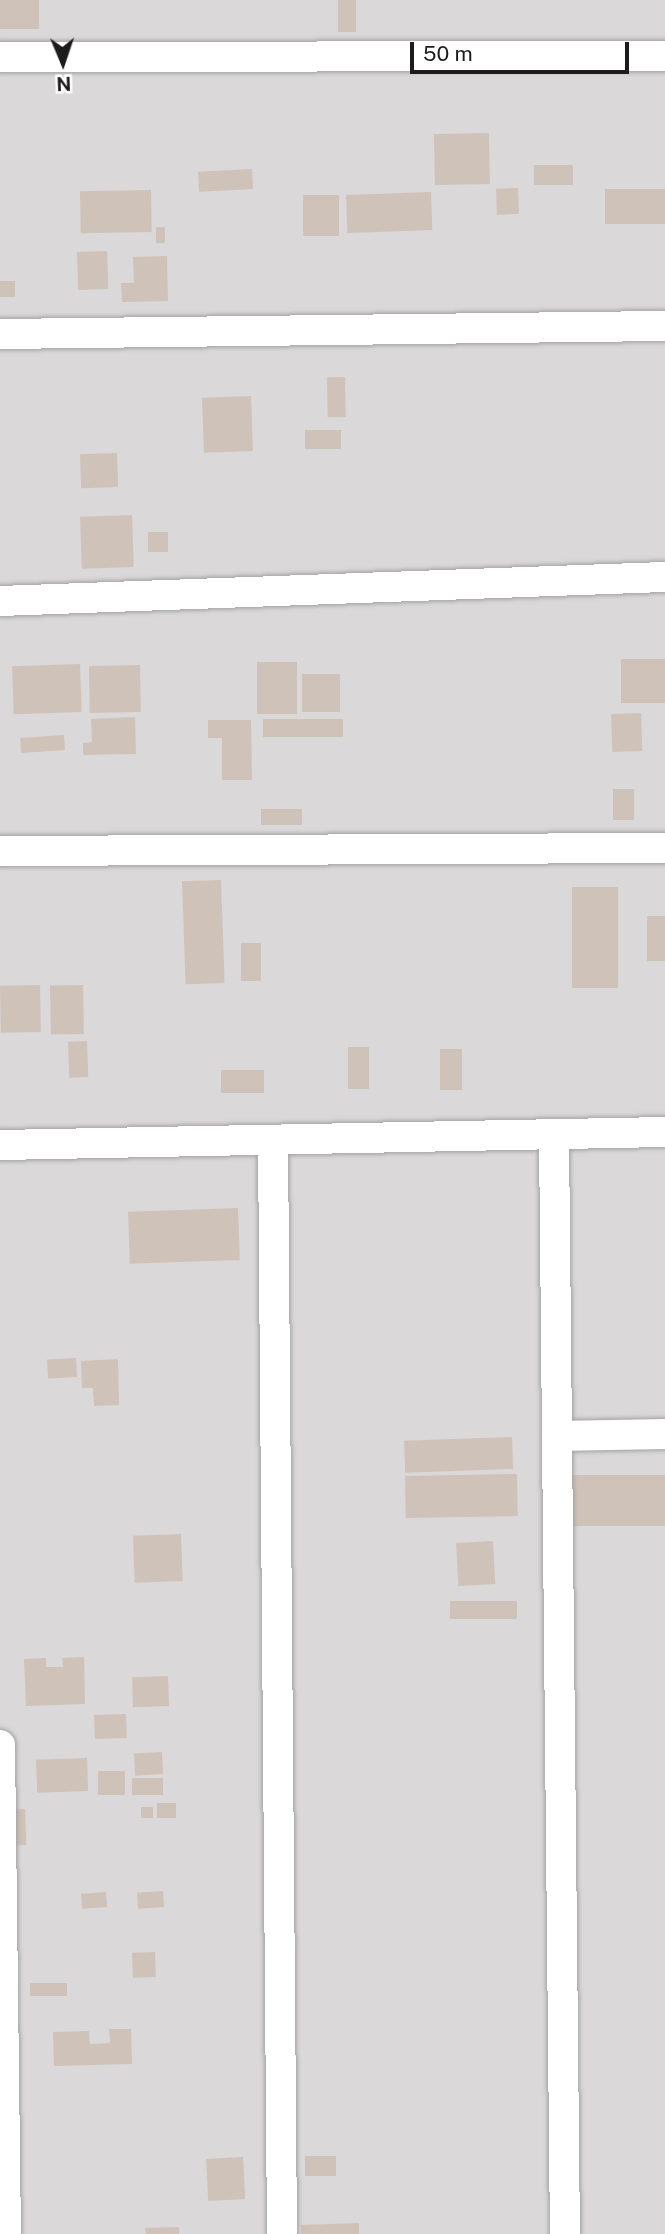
<!DOCTYPE html>
<style>
body{margin:0}
#map{position:relative;width:665px;height:2234px;overflow:hidden;background:#eeeae0;font-family:"Public Sans",sans-serif}
div>[style]{position:absolute}
[style*='--x']{left:calc(var(--x)*1px);top:calc(var(--y)*1px);width:calc(var(--w)*1px);rotate:calc(var(--a)*1deg)}
.residential>*{inset:0;background:#dad8d8;transform-origin:0 0}
.building>*{inset:0;background:#cfc2b9;transform-origin:0 0}
.roads{filter:drop-shadow(0 0 2px #a3a3a3) drop-shadow(0 0 2px #a3a3a3)}
.street>*{height:30px;margin:-15px;padding:0 15px;transform-origin:15px;border-radius:15px;background:#fff}
span{translate:-50% -50%;white-space:nowrap;text-align:center;line-height:1.15;-webkit-text-stroke:5px #fff;paint-order:stroke}
.north{position:absolute;left:28px;top:28px;width:70px;height:70px;-webkit-text-stroke:5px #fff;paint-order:stroke;rotate:178deg;font-size:19px;font-weight:700;line-height:28px;text-align:center;color:#1c1c1c}
.north::after{content:'';display:block;margin:auto;width:24px;height:32px;background:#1c1c1c;clip-path:polygon(50% 0,100% 100%,50% 72%,0 100%)}
.scale{position:absolute;left:410px;top:42px;width:219px;height:32px;box-sizing:border-box;border:4px solid #1c1c1c;border-top:0;padding-left:9px;font-size:21px;line-height:24px;white-space:nowrap;color:#1c1c1c;-webkit-text-stroke:5px #fff;paint-order:stroke}
</style>
<div id="map">
<div class="residential">
<i style="left:0;top:0;width:665px;height:2234px"></i>
</div>
<div class="building">
<i style="left:0;top:0;width:39px;height:29px"></i>
<i style="left:338px;top:0;width:18px;height:32px"></i>
<i style="left:489px;top:133px;width:51px;height:55px;rotate:89deg"></i>
<i style="left:534px;top:165px;width:39px;height:20px"></i>
<i style="left:252px;top:169px;width:20px;height:54px;rotate:87deg"></i>
<i style="left:518px;top:188px;width:26px;height:22px;rotate:88deg"></i>
<i style="left:665px;top:189px;width:35px;height:60px;rotate:90deg"></i>
<i style="left:151px;top:190px;width:42px;height:71px;rotate:89deg"></i>
<i style="left:431px;top:192px;width:38px;height:85px;rotate:88deg"></i>
<i style="left:303px;top:195px;width:36px;height:41px"></i>
<i style="left:165px;top:227px;width:16px;height:9px;rotate:90deg"></i>
<i style="left:107px;top:251px;width:38px;height:30px;rotate:88deg"></i>
<i style="clip-path:polygon(167px 256px,168px 301px,122px 302px,121px 283px,134px 283px,133px 257px)"></i>
<i style="left:0;top:281px;width:15px;height:16px"></i>
<i style="left:345px;top:377px;width:40px;height:18px;rotate:89deg"></i>
<i style="left:251px;top:396px;width:55px;height:49px;rotate:88deg"></i>
<i style="left:341px;top:430px;width:19px;height:36px;rotate:90deg"></i>
<i style="left:117px;top:453px;width:34px;height:37px;rotate:88deg"></i>
<i style="left:132px;top:515px;width:52px;height:52px;rotate:88deg"></i>
<i style="left:148px;top:532px;width:20px;height:20px"></i>
<i style="left:665px;top:659px;width:44px;height:44px;rotate:90deg"></i>
<i style="left:257px;top:662px;width:40px;height:52px"></i>
<i style="left:80px;top:664px;width:48px;height:68px;rotate:88deg"></i>
<i style="left:140px;top:665px;width:47px;height:51px;rotate:89deg"></i>
<i style="left:302px;top:674px;width:38px;height:38px"></i>
<i style="left:641px;top:713px;width:38px;height:30px;rotate:88deg"></i>
<i style="clip-path:polygon(135px 717px,136px 754px,83px 755px,83px 743px,92px 742px,91px 719px)"></i>
<i style="left:343px;top:719px;width:18px;height:80px;rotate:90deg"></i>
<i style="clip-path:polygon(208px 720px,251px 720px,252px 780px,222px 780px,222px 738px,208px 738px)"></i>
<i style="left:64px;top:735px;width:15px;height:44px;rotate:86deg"></i>
<i style="left:613px;top:789px;width:21px;height:31px"></i>
<i style="left:261px;top:809px;width:41px;height:16px"></i>
<i style="left:221px;top:880px;width:103px;height:39px;rotate:88deg"></i>
<i style="left:572px;top:887px;width:46px;height:101px"></i>
<i style="left:647px;top:916px;width:18px;height:45px"></i>
<i style="left:241px;top:943px;width:20px;height:38px"></i>
<i style="left:40px;top:985px;width:47px;height:40px;rotate:89deg"></i>
<i style="left:83px;top:985px;width:49px;height:33px;rotate:89deg"></i>
<i style="left:87px;top:1041px;width:36px;height:19px;rotate:88deg"></i>
<i style="left:348px;top:1047px;width:21px;height:42px"></i>
<i style="left:440px;top:1049px;width:22px;height:41px"></i>
<i style="left:264px;top:1070px;width:23px;height:43px;rotate:90deg"></i>
<i style="left:238px;top:1208px;width:52px;height:110px;rotate:88deg"></i>
<i style="left:76px;top:1358px;width:19px;height:29px;rotate:87deg"></i>
<i style="clip-path:polygon(118px 1359px,119px 1405px,94px 1406px,93px 1388px,82px 1388px,81px 1361px)"></i>
<i style="left:512px;top:1437px;width:32px;height:108px;rotate:88deg"></i>
<i style="left:517px;top:1474px;width:42px;height:112px;rotate:89deg"></i>
<i style="left:665px;top:1475px;width:51px;height:99px;rotate:90deg"></i>
<i style="left:181px;top:1534px;width:47px;height:48px;rotate:88deg"></i>
<i style="left:493px;top:1541px;width:43px;height:37px;rotate:87deg"></i>
<i style="left:517px;top:1601px;width:18px;height:67px;rotate:90deg"></i>
<i style="clip-path:polygon(84px 1657px,85px 1704px,26px 1706px,24px 1659px,46px 1658px,46px 1667px,63px 1667px,62px 1658px)"></i>
<i style="left:168px;top:1676px;width:30px;height:36px;rotate:88deg"></i>
<i style="left:126px;top:1714px;width:24px;height:32px;rotate:88deg"></i>
<i style="left:162px;top:1752px;width:22px;height:28px;rotate:87deg"></i>
<i style="left:87px;top:1758px;width:33px;height:51px;rotate:88deg"></i>
<i style="left:125px;top:1771px;width:24px;height:27px;rotate:90deg"></i>
<i style="left:163px;top:1778px;width:17px;height:31px;rotate:90deg"></i>
<i style="left:157px;top:1803px;width:19px;height:15px"></i>
<i style="left:141px;top:1807px;width:12px;height:11px"></i>
<i style="left:25px;top:1809px;width:36px;height:15px;rotate:88deg"></i>
<i style="left:163px;top:1891px;width:16px;height:26px;rotate:86deg"></i>
<i style="left:106px;top:1892px;width:15px;height:25px;rotate:86deg"></i>
<i style="left:155px;top:1952px;width:25px;height:23px;rotate:88deg"></i>
<i style="left:67px;top:1983px;width:13px;height:37px;rotate:90deg"></i>
<i style="clip-path:polygon(109px 2029px,131px 2029px,132px 2064px,54px 2066px,53px 2032px,89px 2031px,90px 2044px,110px 2043px)"></i>
<i style="left:336px;top:2156px;width:20px;height:31px;rotate:90deg"></i>
<i style="left:243px;top:2157px;width:42px;height:37px;rotate:87deg"></i>
<i style="clip-path:polygon(359px 2223px,359px 2234px,301px 2234px,301px 2225px)"></i>
<i style="clip-path:polygon(179px 2227px,179px 2234px,146px 2234px,145px 2228px)"></i>
</div>
<div class="roads">
<div class="street">
<i style="--x:0;--y:57;--w:665;--a:-0.09"></i>
<i style="--x:0;--y:334;--w:665;--a:-0.69"></i>
<i style="--x:0;--y:601;--w:665;--a:-2.07"></i>
<i style="--x:0;--y:851;--w:665;--a:-0.26"></i>
<i style="--x:554;--y:1135;--w:1099;--a:89.43"></i>
<i style="--x:273;--y:1140;--w:1094;--a:89.53"></i>
<i style="--x:0;--y:1145;--w:665;--a:-1.12"></i>
<i style="--x:557;--y:1436;--w:108;--a:-1.1"></i>
<i style="--x:0;--y:1745;--w:489;--a:89.3"></i>
</div>
</div>
<div class="north">N</div>
<div class="scale">50 m</div>
</div>
